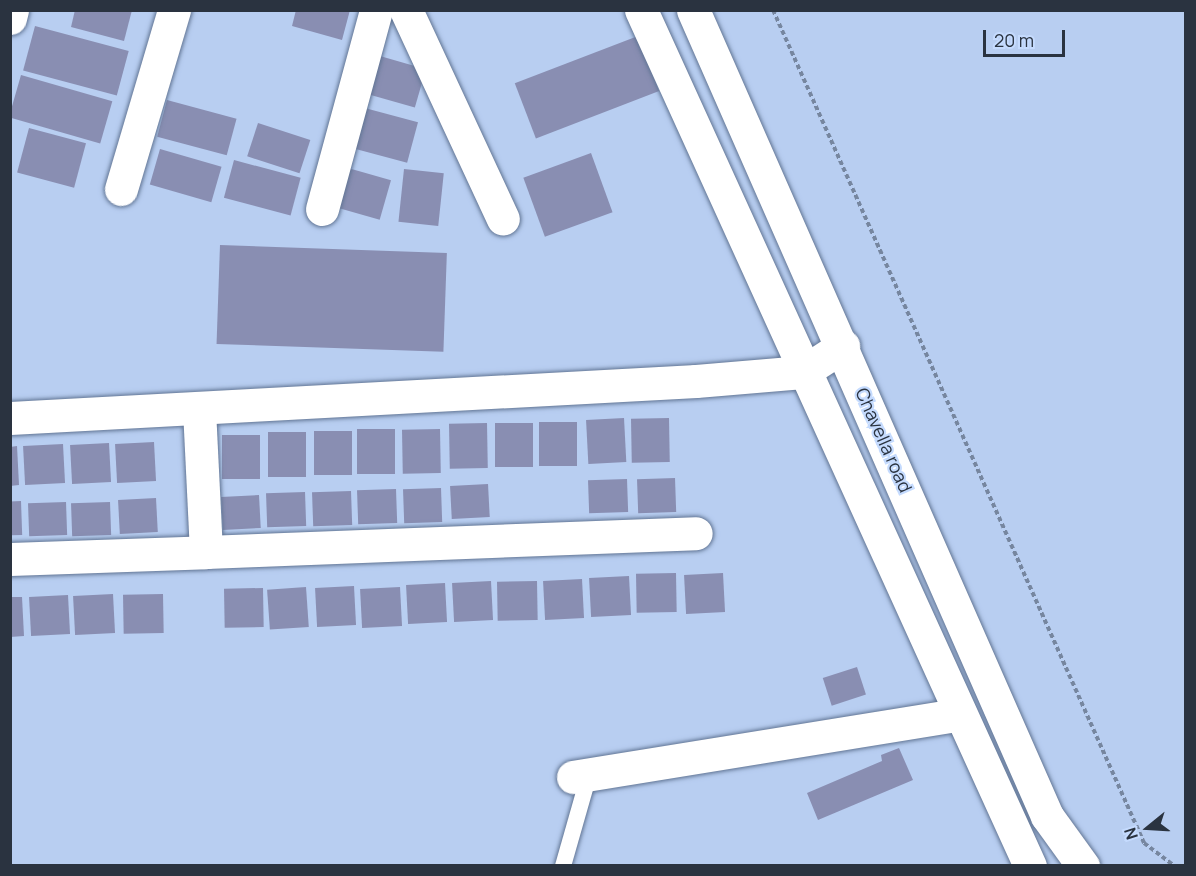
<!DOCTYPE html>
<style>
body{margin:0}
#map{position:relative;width:1196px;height:876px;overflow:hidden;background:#b8cef1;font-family:Manrope,sans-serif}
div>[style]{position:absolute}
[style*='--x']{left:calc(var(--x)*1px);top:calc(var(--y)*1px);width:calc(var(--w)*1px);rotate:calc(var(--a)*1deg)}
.building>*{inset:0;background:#898eb2;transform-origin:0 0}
.path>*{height:4px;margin-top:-2px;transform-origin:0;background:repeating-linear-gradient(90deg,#76869f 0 4.5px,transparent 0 7.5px)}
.roads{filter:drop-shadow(0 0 2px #617594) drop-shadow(0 0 2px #617594)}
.service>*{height:16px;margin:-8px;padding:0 8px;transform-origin:8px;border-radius:8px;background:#fff}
.minor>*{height:33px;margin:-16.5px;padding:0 16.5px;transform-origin:16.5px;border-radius:16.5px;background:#fff}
.trunk>*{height:33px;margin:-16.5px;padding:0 16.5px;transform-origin:16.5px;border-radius:16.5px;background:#fff}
span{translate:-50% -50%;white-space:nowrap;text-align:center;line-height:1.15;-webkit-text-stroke:4.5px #c5dbfe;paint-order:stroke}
.street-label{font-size:18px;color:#2a3340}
.frame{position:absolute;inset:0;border:12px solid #2a3340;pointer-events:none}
.north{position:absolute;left:1118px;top:798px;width:60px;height:60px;-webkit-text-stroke:4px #c5dbfe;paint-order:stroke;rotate:252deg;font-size:16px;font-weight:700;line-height:24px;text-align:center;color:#2a3340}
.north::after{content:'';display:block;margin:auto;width:21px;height:27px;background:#2a3340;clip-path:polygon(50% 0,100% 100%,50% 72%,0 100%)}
.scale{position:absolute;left:983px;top:30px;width:82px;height:27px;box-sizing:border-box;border:3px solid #2a3340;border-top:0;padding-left:8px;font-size:18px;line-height:21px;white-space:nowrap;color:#2a3340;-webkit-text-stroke:4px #c5dbfe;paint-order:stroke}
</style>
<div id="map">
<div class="building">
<i style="clip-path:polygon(75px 10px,132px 10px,124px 41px,71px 27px)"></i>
<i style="clip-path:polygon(296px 10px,350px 10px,342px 40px,292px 26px)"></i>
<i style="left:35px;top:26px;width:97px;height:46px;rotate:15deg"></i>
<i style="left:638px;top:36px;width:59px;height:132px;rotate:69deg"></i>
<i style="left:373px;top:54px;width:55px;height:40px;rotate:16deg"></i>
<i style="left:21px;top:75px;width:95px;height:44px;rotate:16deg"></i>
<i style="left:167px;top:100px;width:72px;height:38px;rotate:15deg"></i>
<i style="left:361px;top:107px;width:59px;height:42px;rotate:15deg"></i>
<i style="left:258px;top:123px;width:55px;height:35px;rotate:18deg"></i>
<i style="left:29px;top:128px;width:59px;height:46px;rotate:15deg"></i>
<i style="left:160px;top:149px;width:64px;height:37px;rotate:16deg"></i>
<i style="left:591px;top:153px;width:63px;height:72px;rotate:70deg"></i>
<i style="left:234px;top:160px;width:69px;height:39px;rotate:15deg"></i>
<i style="left:341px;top:166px;width:52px;height:41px;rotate:16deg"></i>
<i style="left:404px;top:169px;width:40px;height:53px;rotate:6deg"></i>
<i style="left:220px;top:245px;width:227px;height:99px;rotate:2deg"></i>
<i style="left:624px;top:418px;width:44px;height:38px;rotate:87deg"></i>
<i style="left:669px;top:418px;width:44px;height:38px;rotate:89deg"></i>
<i style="left:539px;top:422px;width:38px;height:44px"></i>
<i style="left:487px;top:423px;width:45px;height:38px;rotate:89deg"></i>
<i style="left:495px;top:423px;width:38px;height:44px"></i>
<i style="left:357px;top:429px;width:38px;height:45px"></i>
<i style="left:440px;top:429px;width:44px;height:38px;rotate:89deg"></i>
<i style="left:314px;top:431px;width:38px;height:44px"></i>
<i style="left:268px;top:432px;width:38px;height:45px"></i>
<i style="left:222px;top:435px;width:38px;height:44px"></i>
<i style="left:154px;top:442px;width:39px;height:39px;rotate:87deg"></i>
<i style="left:109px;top:443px;width:39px;height:39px;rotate:87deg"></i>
<i style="left:63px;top:444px;width:39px;height:40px;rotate:87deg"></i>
<i style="clip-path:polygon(17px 446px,19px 485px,10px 486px,10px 447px)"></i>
<i style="left:675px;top:478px;width:34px;height:38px;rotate:88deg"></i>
<i style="left:627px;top:479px;width:33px;height:39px;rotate:88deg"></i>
<i style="left:488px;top:484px;width:33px;height:38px;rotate:87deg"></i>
<i style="left:441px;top:488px;width:34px;height:38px;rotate:88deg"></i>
<i style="left:396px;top:489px;width:34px;height:39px;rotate:88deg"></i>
<i style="left:351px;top:491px;width:34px;height:39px;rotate:88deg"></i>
<i style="left:305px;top:492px;width:34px;height:39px;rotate:88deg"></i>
<i style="left:259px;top:495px;width:33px;height:38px;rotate:87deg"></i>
<i style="left:156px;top:498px;width:34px;height:38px;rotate:87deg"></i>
<i style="left:21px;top:501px;width:34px;height:11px;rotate:88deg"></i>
<i style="left:66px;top:502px;width:33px;height:38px;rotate:88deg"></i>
<i style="left:110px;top:502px;width:33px;height:39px;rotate:88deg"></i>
<i style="left:676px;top:573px;width:39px;height:40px;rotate:89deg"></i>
<i style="left:723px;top:573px;width:39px;height:39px;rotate:87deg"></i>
<i style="left:629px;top:576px;width:39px;height:40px;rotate:87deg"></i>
<i style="left:582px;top:579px;width:39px;height:39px;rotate:87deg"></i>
<i style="left:491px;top:581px;width:39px;height:39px;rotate:87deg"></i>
<i style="left:537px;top:581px;width:39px;height:40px;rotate:89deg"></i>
<i style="left:445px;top:583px;width:39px;height:39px;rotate:87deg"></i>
<i style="left:354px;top:586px;width:39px;height:39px;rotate:87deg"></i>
<i style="left:306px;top:587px;width:40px;height:39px;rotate:86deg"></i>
<i style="left:400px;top:587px;width:39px;height:40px;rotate:87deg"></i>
<i style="left:263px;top:588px;width:39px;height:39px;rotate:89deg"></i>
<i style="left:113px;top:594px;width:39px;height:40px;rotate:87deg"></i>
<i style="left:163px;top:594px;width:39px;height:40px;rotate:89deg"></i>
<i style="left:68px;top:595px;width:39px;height:39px;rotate:87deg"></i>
<i style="clip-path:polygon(10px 597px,22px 597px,24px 636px,10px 637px)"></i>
<i style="left:857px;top:667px;width:29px;height:36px;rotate:72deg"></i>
<i style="clip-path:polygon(899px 748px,913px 780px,818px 820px,807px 793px,882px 761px,881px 755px)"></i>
</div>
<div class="path">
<i style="--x:773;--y:10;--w:912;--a:65.99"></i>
<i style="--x:1144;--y:843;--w:38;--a:37"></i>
</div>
<div class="roads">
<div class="service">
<i style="--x:563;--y:866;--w:95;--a:-74.1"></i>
</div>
<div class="minor">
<i style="--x:406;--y:10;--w:230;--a:65.1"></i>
<i style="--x:10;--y:18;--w:8;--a:-76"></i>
<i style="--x:121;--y:189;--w:187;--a:-73.5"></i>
<i style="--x:322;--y:209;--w:206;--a:-74.8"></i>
<i style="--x:10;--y:418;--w:687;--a:-3.09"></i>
<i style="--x:696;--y:381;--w:107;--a:-4.8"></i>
<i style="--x:803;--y:372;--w:48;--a:-33"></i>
<i style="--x:206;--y:552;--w:490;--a:-2.2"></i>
<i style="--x:10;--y:559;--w:196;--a:-2"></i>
<i style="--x:206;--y:552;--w:142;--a:-92.8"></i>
<i style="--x:573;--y:777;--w:392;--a:-9.2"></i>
</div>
<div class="trunk">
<i style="--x:641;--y:10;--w:940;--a:65.56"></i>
<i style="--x:693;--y:10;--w:880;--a:66.29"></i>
<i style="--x:1047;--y:816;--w:62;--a:54.2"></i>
</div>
</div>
<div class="street-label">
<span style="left:884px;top:440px;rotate:66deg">Chavella road</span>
</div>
<div class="frame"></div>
<div class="north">N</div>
<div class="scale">20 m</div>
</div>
